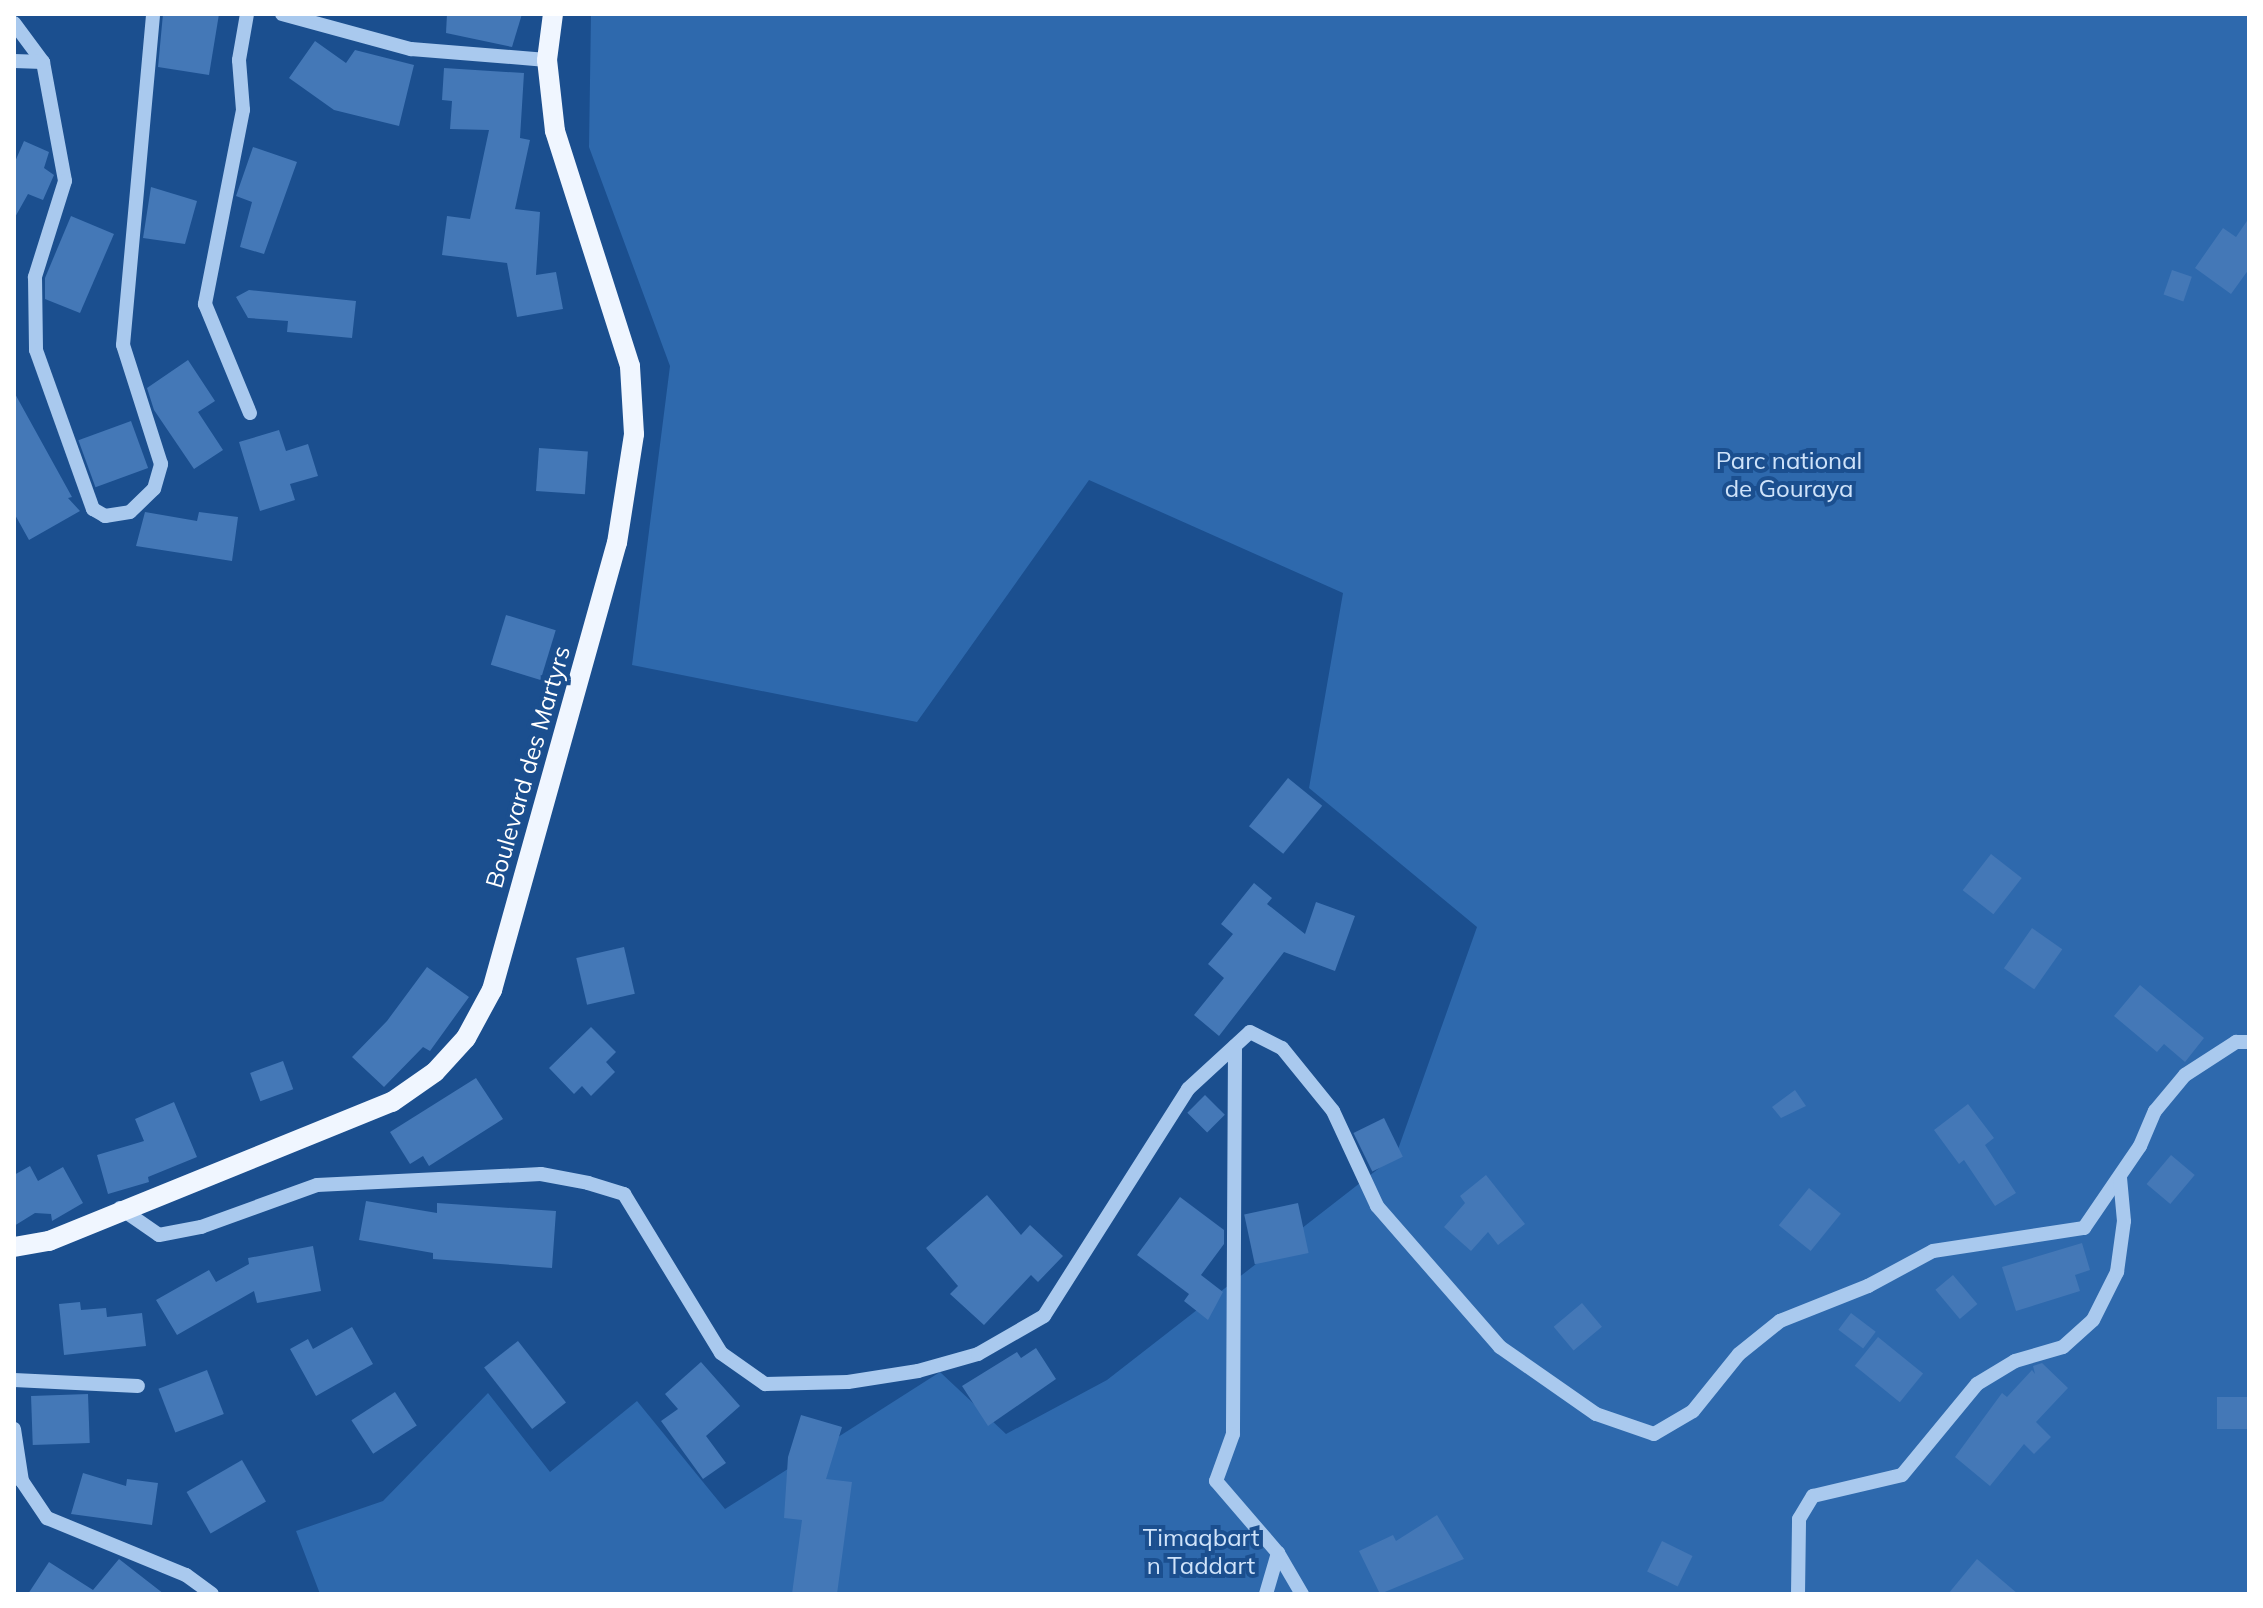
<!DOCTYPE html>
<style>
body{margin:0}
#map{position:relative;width:2263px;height:1608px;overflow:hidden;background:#1b4f8f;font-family:Mulish,sans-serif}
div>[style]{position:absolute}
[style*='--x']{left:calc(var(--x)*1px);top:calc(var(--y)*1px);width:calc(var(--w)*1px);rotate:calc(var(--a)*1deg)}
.green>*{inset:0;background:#2e69ad}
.building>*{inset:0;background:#4478b7;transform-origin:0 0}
.minor>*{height:14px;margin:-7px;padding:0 7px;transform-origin:7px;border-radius:7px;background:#a9c9ee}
.major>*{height:20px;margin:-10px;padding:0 10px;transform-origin:10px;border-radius:10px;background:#f0f6ff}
span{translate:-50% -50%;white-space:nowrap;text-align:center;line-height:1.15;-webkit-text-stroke:8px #1b4f8f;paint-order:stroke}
.park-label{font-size:24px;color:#cfe3fa}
.street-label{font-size:24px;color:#fff}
.frame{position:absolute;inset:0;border:16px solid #fff;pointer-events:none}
</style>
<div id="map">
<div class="green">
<i style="clip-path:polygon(591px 14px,2249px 14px,2249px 1594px,320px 1594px,296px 1531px,383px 1501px,488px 1393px,550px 1472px,637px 1401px,725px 1509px,940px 1372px,1006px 1434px,1107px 1380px,1396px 1155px,1477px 927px,1309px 788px,1343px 593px,1089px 480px,917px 722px,632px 665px,670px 366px,589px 147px)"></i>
</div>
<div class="building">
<i style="clip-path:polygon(163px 14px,219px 14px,209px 75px,158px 67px)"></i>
<i style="clip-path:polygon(447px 14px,522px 14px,512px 47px,446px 33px)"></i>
<i style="clip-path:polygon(315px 41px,346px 63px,355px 50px,414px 65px,399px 126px,334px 110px,289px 78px)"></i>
<i style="clip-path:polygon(444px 68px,524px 73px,520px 138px,530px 140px,515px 209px,540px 212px,536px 275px,556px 272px,563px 309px,517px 317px,507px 263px,442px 255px,447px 216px,470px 219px,489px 130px,450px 129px,452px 101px,442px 100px)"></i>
<i style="clip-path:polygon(24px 141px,49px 152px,44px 168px,54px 175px,43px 200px,28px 194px,14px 219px,14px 164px)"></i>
<i style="clip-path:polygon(253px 147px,297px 162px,264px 254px,240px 247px,252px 202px,236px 196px)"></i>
<i style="clip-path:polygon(151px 187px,197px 201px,185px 244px,143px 238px)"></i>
<i style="clip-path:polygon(71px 216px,114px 234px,80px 313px,45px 299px,45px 278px)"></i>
<i style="clip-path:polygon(2249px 218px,2249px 269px,2231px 294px,2195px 268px,2223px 228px,2236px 237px)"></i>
<i style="left:2172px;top:270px;width:21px;height:26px;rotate:19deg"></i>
<i style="clip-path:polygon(249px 290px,356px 301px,352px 338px,287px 332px,288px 321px,248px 318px,236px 297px)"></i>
<i style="clip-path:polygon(188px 360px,215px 401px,198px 412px,223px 450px,194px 469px,154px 410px,147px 388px)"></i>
<i style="clip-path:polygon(14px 392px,72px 497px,68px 498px,80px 511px,29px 540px,14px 513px)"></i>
<i style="left:131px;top:421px;width:50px;height:56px;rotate:70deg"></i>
<i style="clip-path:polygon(279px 430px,286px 451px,308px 444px,318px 476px,290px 484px,295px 500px,260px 511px,239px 442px)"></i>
<i style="left:539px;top:448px;width:49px;height:43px;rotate:4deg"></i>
<i style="clip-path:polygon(145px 512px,197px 521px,199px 512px,238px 517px,232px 561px,136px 546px)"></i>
<i style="left:506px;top:615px;width:52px;height:52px;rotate:17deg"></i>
<i style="left:1288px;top:778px;width:44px;height:62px;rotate:39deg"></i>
<i style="left:1991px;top:854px;width:39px;height:46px;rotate:38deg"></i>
<i style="clip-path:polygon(1254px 883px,1272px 898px,1267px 904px,1305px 934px,1316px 902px,1355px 916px,1335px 971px,1284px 952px,1219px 1036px,1194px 1015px,1224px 978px,1208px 964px,1233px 934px,1221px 924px)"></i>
<i style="left:2032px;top:928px;width:37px;height:49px;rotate:35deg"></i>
<i style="left:624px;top:947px;width:48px;height:49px;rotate:77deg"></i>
<i style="clip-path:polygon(427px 967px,469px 997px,430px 1051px,423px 1047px,384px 1087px,352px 1057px,387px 1021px)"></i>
<i style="clip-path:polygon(2140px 985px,2204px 1038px,2185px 1062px,2164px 1044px,2157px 1052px,2114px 1016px)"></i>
<i style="clip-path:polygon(591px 1027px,616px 1052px,606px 1062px,615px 1072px,591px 1096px,582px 1086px,574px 1094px,549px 1068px)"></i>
<i style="left:283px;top:1061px;width:30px;height:35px;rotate:70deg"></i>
<i style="clip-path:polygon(476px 1078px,503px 1119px,429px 1166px,423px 1156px,410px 1164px,390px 1132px)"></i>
<i style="clip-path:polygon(1795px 1090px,1806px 1106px,1781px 1118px,1772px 1107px)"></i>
<i style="left:1205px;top:1095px;width:28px;height:25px;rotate:45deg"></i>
<i style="clip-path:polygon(174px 1102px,197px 1157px,148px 1177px,149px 1182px,108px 1194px,97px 1155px,144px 1141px,135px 1119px)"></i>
<i style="clip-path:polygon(1968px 1104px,1994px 1138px,1985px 1145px,2016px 1193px,1995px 1206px,1964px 1160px,1959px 1164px,1934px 1130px)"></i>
<i style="left:1384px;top:1118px;width:43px;height:34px;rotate:64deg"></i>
<i style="left:2171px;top:1155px;width:31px;height:38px;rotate:40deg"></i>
<i style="clip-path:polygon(30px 1166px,38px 1181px,63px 1167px,83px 1203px,52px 1221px,51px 1214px,35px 1213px,14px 1226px,14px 1175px)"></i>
<i style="clip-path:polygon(1486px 1175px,1525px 1224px,1498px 1245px,1488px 1232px,1471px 1251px,1444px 1227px,1465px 1203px,1460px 1196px)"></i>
<i style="left:1809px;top:1188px;width:41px;height:48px;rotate:39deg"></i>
<i style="clip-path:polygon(987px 1195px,1021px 1235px,1030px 1225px,1063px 1256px,1038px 1282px,1031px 1275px,984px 1325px,950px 1294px,958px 1286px,926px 1248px)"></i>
<i style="clip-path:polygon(1180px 1197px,1224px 1230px,1224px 1244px,1201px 1275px,1223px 1292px,1208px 1320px,1184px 1301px,1189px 1294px,1137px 1255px)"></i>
<i style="clip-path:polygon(366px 1201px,437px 1213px,437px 1203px,556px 1211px,552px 1268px,433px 1259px,433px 1253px,359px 1240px)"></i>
<i style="left:1298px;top:1203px;width:51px;height:55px;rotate:78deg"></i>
<i style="clip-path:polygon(2082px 1243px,2090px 1270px,2075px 1275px,2080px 1291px,2016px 1311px,2002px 1267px)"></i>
<i style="clip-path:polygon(313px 1246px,321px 1291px,257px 1303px,254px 1291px,177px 1335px,156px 1300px,209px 1270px,216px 1282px,249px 1264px,248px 1258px)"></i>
<i style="left:1953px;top:1275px;width:38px;height:23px;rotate:50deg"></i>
<i style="clip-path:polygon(80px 1302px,81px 1310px,106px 1308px,107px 1317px,142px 1313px,146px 1346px,64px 1355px,59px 1304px)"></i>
<i style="left:1582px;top:1303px;width:31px;height:37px;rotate:50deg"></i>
<i style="left:1851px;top:1313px;width:31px;height:21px;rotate:37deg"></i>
<i style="clip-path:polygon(352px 1327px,373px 1364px,316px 1396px,290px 1349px,308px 1339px,313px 1349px)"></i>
<i style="left:1878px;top:1337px;width:58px;height:37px;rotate:39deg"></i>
<i style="left:518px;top:1341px;width:78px;height:43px;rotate:52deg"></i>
<i style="clip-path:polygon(1036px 1348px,1056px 1379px,988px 1426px,962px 1386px,1017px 1352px,1021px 1358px)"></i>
<i style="clip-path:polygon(701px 1362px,740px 1406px,706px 1436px,726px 1463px,703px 1479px,661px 1421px,678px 1409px,665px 1394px)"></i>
<i style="clip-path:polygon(2042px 1363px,2068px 1388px,2036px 1422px,2051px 1437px,2034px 1454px,2024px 1444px,1990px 1486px,1955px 1457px,2002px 1393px,2007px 1397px,2032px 1370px,2035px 1374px,2033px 1366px)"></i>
<i style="left:207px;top:1370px;width:47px;height:52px;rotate:69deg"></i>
<i style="left:395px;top:1392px;width:40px;height:52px;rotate:57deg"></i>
<i style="left:88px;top:1394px;width:49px;height:57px;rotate:88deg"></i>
<i style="left:2217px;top:1397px;width:32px;height:32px"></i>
<i style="clip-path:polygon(801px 1415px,842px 1427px,826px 1479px,852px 1482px,837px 1594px,792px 1594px,802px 1520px,784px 1518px,788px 1457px)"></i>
<i style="left:242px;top:1460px;width:48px;height:64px;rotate:60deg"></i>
<i style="clip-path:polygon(83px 1473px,126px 1486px,127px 1479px,158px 1483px,152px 1525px,71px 1514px)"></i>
<i style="clip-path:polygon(1437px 1515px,1464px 1559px,1380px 1594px,1359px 1551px,1393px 1535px,1396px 1541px)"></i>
<i style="left:1662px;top:1541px;width:34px;height:34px;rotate:26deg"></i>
<i style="clip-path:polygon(119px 1559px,164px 1594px,28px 1594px,49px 1562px,93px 1590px)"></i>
<i style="clip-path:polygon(1977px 1559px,2018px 1594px,1948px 1594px)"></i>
</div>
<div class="minor">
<i style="--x:247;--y:14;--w:47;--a:99.9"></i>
<i style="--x:239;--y:60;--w:50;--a:85.4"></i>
<i style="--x:243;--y:110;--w:198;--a:101.1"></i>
<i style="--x:205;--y:304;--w:118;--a:67.6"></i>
<i style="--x:282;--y:14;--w:134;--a:15.2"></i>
<i style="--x:411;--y:49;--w:136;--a:4.6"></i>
<i style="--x:547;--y:60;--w:6;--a:81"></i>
<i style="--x:14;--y:23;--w:49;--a:53.4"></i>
<i style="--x:43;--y:62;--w:121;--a:79.5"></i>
<i style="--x:65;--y:181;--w:101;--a:107.4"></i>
<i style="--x:35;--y:277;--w:73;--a:89.2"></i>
<i style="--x:36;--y:350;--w:169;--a:70.3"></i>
<i style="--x:93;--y:509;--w:14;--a:30"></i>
<i style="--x:105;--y:516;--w:25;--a:-9"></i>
<i style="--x:130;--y:512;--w:33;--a:-44"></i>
<i style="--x:154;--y:489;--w:26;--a:-74"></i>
<i style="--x:161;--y:464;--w:125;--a:-107.7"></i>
<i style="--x:123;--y:345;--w:332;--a:-84.8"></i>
<i style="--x:14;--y:61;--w:29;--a:2"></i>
<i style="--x:1235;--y:1046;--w:388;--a:90.3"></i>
<i style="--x:1233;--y:1434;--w:50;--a:109.9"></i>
<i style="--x:1216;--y:1481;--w:95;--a:49.3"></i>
<i style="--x:1278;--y:1553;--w:48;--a:59.7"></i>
<i style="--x:120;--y:1208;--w:47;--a:34.7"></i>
<i style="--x:159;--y:1235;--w:43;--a:-10.8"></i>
<i style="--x:201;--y:1227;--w:123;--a:-19.9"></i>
<i style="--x:317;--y:1185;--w:224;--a:-2.8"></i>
<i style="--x:541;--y:1174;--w:48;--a:10.8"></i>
<i style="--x:588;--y:1183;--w:38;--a:17"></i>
<i style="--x:624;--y:1194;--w:186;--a:58.6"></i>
<i style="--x:721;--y:1353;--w:54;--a:35.2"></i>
<i style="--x:765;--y:1384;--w:83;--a:-1.4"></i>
<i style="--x:848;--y:1382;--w:71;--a:-8.9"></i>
<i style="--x:918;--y:1371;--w:62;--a:-15.8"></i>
<i style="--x:978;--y:1354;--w:76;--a:-29.9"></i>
<i style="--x:1044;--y:1316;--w:269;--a:-57.6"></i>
<i style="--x:1188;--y:1089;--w:84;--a:-42.6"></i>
<i style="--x:1250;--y:1032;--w:36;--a:27"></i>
<i style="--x:1282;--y:1048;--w:81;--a:51"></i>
<i style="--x:1333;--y:1111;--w:105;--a:65.1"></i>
<i style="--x:1377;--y:1206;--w:187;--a:48.9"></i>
<i style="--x:1500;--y:1347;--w:117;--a:34.9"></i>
<i style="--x:1596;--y:1414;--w:61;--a:19"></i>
<i style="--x:1654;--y:1434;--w:45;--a:-30.5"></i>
<i style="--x:1693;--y:1411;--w:73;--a:-51.1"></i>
<i style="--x:1739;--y:1354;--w:53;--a:-38.8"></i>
<i style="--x:1780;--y:1321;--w:95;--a:-21.7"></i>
<i style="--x:1868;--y:1286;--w:74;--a:-28.3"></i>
<i style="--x:1933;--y:1251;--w:153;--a:-8.7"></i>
<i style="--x:2084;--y:1228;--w:99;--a:-55.7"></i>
<i style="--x:2140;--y:1146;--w:38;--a:-67"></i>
<i style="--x:2155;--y:1111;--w:47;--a:-50.2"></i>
<i style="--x:2185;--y:1075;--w:61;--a:-32.9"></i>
<i style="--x:2236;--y:1042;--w:13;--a:0"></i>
<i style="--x:14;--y:1380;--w:124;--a:2.8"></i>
<i style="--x:14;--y:1429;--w:53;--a:81.3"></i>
<i style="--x:22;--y:1481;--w:45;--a:56"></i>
<i style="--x:47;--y:1518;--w:150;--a:22.3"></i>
<i style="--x:186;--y:1575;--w:32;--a:36"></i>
<i style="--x:1266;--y:1594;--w:43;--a:-73.7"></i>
<i style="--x:1798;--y:1594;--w:75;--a:-89.2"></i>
<i style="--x:1799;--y:1519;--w:27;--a:-59"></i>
<i style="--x:1813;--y:1496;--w:91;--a:-13.3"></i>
<i style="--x:1902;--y:1475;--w:118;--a:-50.5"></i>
<i style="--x:1977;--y:1384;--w:44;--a:-31.2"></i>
<i style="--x:2015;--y:1361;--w:50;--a:-16.3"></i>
<i style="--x:2063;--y:1347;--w:40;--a:-42"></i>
<i style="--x:2093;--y:1320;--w:54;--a:-63.4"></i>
<i style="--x:2117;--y:1272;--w:51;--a:-82.2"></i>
<i style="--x:2124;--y:1221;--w:43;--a:-95.3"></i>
</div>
<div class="major">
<i style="--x:14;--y:1247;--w:36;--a:-10"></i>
<i style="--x:49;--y:1241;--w:370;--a:-22.1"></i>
<i style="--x:392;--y:1102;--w:52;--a:-34.9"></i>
<i style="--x:435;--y:1072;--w:46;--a:-47.6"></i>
<i style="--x:466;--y:1038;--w:55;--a:-61.6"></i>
<i style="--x:492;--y:990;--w:464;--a:-74.4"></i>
<i style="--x:617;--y:543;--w:110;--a:-81.1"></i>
<i style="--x:634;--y:434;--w:68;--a:-93.4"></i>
<i style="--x:630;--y:366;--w:247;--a:-107.7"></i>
<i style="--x:555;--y:131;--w:71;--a:-96.4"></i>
<i style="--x:547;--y:60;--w:46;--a:-82.6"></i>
</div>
<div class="park-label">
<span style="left:1789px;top:475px">Parc national<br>de Gouraya</span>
<span style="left:1201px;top:1552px">Timaqbart<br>n Taddart</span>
</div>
<div class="street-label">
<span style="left:528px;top:767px;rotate:-74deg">Boulevard des Martyrs</span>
</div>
<div class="frame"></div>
</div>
